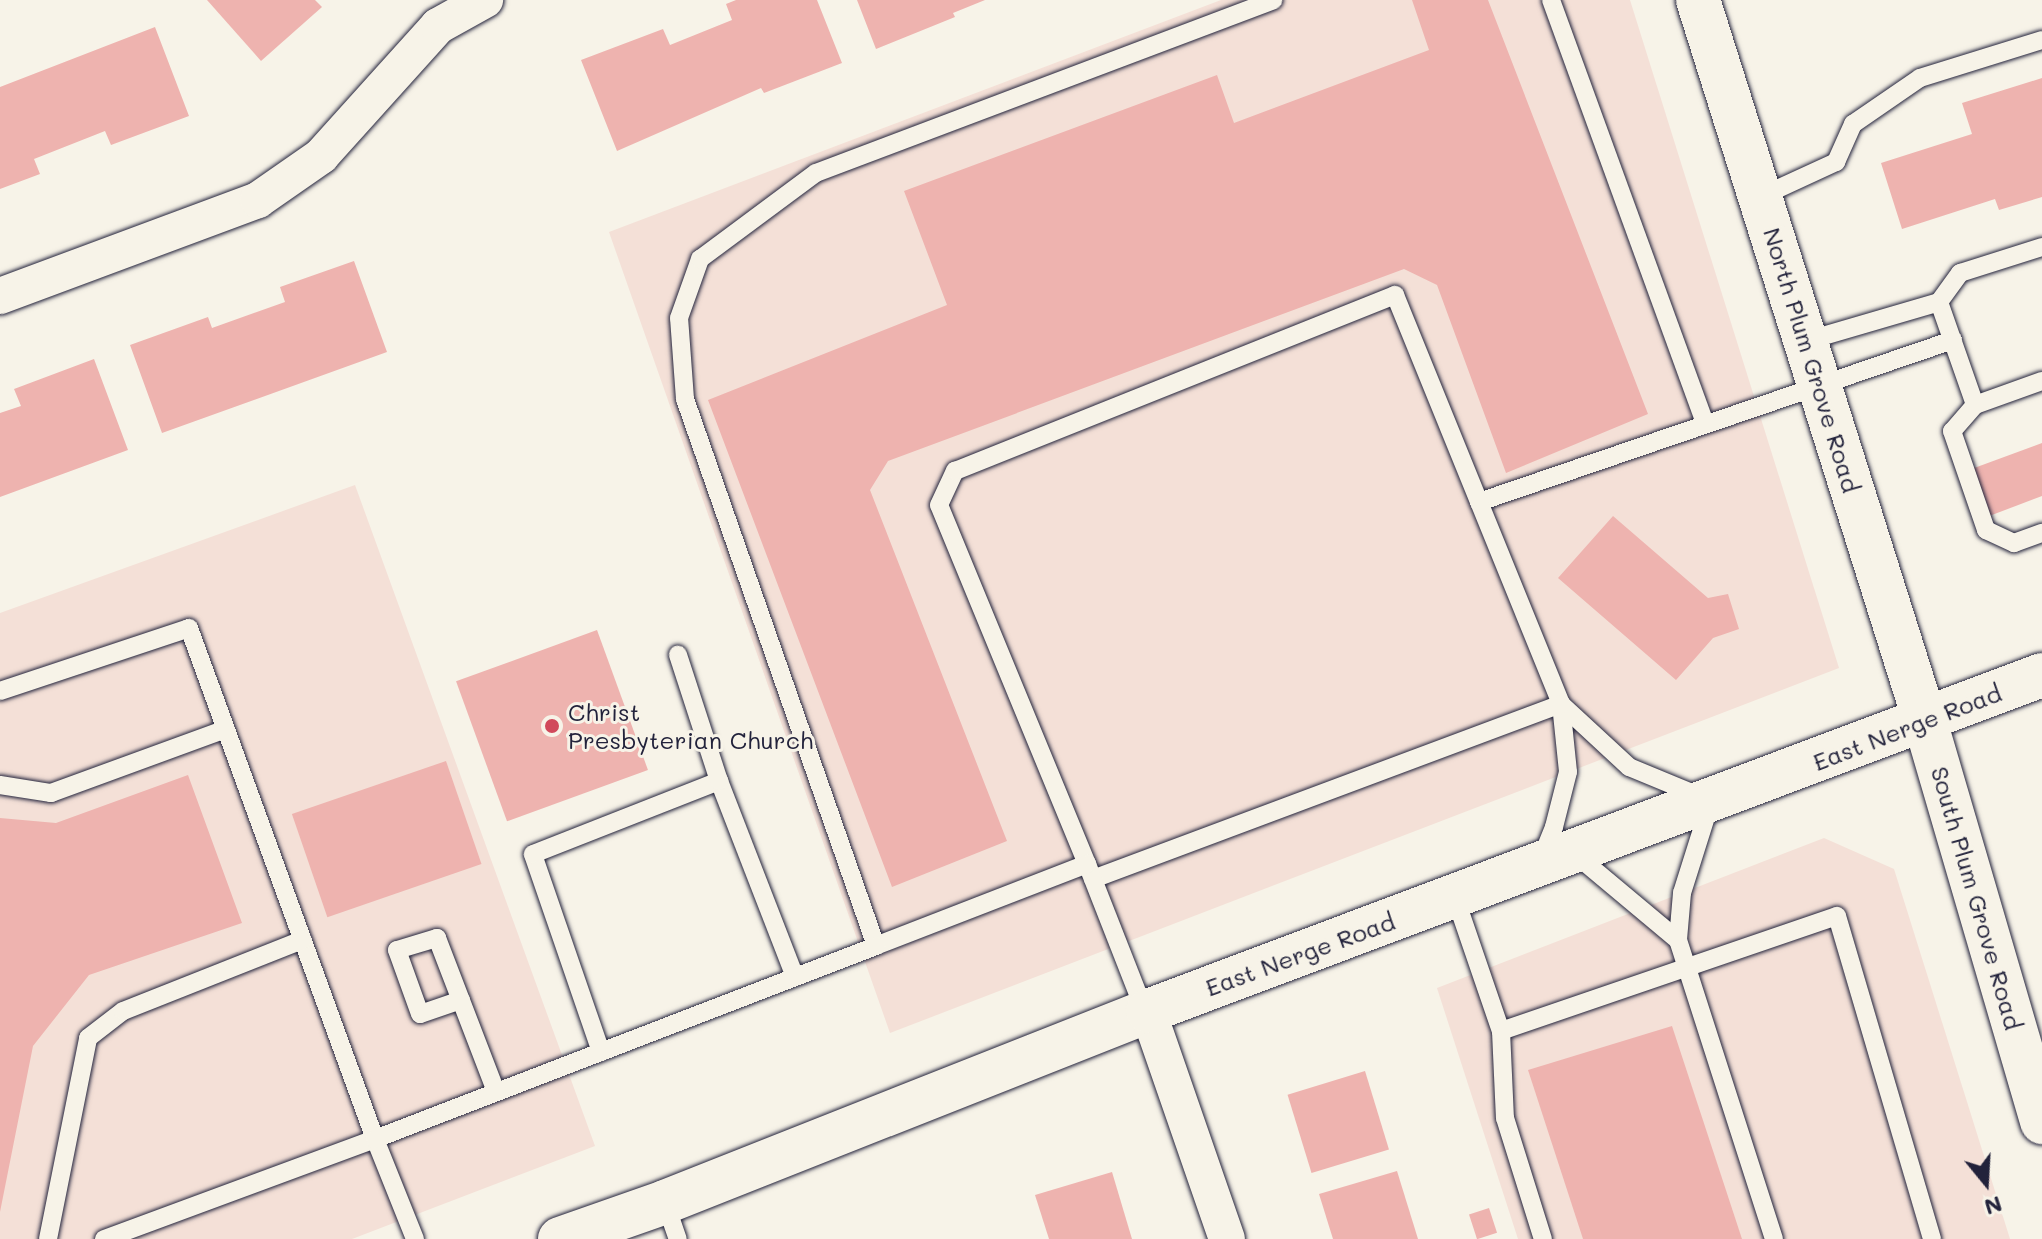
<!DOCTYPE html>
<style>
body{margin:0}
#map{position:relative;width:2042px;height:1239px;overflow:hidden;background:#f7f3e8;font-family:Mali,sans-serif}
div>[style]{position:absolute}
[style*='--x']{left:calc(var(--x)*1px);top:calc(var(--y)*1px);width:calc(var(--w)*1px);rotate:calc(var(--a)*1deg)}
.built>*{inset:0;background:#f4e0d7}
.building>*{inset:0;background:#eeb3af;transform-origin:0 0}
.roads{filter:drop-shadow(0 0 2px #22223b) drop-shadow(0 0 2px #22223b)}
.service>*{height:18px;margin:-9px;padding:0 9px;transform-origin:9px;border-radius:9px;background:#f7f3e8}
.minor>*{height:36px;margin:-18px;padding:0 18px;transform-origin:18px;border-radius:18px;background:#f7f3e8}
.tertiary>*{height:44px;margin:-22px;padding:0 22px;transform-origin:22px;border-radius:22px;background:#f7f3e8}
.secondary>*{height:44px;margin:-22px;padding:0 22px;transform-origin:22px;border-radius:22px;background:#f7f3e8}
.dots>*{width:22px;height:22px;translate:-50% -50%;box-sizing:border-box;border:4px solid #f7f3e8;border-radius:50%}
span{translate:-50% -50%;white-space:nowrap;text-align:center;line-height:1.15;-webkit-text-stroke:6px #f7f3e8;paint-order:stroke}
.street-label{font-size:24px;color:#22223b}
.poi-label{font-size:24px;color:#22223b}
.left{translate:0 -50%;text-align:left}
.north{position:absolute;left:1946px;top:1143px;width:80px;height:80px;-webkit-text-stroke:6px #f7f3e8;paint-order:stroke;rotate:162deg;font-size:22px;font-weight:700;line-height:32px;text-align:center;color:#22223b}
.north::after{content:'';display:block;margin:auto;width:28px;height:36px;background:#22223b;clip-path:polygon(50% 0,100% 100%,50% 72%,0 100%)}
</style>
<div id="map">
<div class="built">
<i style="clip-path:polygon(1221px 0,1630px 0,1839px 668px,890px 1033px,609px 232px)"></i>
<i style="clip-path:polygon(355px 485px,595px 1146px,352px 1239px,0 1239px,0 613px)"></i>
<i style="clip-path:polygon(1824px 838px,1894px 869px,2010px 1239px,1518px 1239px,1437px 988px)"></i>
</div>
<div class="building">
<i style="clip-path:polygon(207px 0,315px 0,322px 7px,261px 61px)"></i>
<i style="clip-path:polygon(736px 0,817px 0,842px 63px,764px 93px,761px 88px,617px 151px,581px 60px,663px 29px,670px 45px,732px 20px,726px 4px)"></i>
<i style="clip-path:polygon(857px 0,985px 0,953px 13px,955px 17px,876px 49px)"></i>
<i style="clip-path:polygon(1412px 0,1488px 0,1648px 414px,1506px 473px,1437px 285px,1404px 269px,888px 461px,870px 490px,1007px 841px,892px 887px,708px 400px,947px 305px,904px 191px,1217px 75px,1234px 123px,1429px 50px)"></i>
<i style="clip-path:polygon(155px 27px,189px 116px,111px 145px,105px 131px,34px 159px,40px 174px,0 189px,0 87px)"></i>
<i style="clip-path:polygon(2042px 78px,2042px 197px,1999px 210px,1995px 199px,1902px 229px,1881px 163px,1972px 134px,1962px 103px)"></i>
<i style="clip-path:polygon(354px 261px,387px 352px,162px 433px,130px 345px,208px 317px,212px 328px,285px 302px,280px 287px)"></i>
<i style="clip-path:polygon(94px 359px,128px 450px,0 497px,0 413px,21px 406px,14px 389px)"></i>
<i style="clip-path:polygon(2042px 443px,2042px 496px,1984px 518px,1966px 471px)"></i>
<i style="clip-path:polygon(1613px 516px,1708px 598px,1728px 594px,1739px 629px,1713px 638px,1676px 680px,1558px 578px)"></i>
<i style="left:597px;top:630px;width:149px;height:150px;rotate:70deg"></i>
<i style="left:446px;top:761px;width:109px;height:163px;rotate:71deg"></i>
<i style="clip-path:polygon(188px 775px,242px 923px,89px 975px,33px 1046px,0 1212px,0 818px,56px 823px)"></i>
<i style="clip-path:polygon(1672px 1026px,1742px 1239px,1583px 1239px,1528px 1070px)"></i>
<i style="left:1365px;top:1071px;width:82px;height:81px;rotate:73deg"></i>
<i style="clip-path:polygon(1397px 1171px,1418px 1239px,1333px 1239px,1319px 1194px)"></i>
<i style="clip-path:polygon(1112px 1172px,1132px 1239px,1049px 1239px,1035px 1195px)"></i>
<i style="left:1489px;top:1208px;width:26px;height:21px;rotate:72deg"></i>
</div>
<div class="roads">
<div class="service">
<i style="--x:1551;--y:0;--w:451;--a:70"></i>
<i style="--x:1760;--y:197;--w:84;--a:-24.7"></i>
<i style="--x:1836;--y:162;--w:42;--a:-65.9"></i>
<i style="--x:1853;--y:124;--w:81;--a:-34.5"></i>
<i style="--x:1920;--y:78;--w:128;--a:-17.3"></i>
<i style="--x:1939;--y:302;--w:109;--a:70.7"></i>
<i style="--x:1975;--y:405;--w:71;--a:-19.7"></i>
<i style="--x:1806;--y:341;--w:139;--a:-16.3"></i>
<i style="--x:1939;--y:302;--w:36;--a:-54"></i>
<i style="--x:1960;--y:273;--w:86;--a:-17.6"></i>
<i style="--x:1975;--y:405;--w:35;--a:131"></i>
<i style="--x:1952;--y:431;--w:105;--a:71"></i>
<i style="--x:1986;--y:530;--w:31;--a:25"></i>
<i style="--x:2014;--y:543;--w:30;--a:-20"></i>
<i style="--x:1479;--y:502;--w:501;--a:-18.87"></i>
<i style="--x:0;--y:691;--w:199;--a:-18.4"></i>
<i style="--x:189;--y:628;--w:544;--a:70"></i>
<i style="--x:375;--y:1139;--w:289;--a:159.7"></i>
<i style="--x:1561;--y:704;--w:93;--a:42.8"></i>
<i style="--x:1629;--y:767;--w:89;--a:22.5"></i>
<i style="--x:1711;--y:801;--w:96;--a:107.5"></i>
<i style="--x:1682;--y:893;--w:47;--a:94.9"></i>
<i style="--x:1678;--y:940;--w:314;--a:72.2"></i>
<i style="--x:719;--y:781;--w:210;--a:68.8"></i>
<i style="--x:0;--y:785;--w:52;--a:8.9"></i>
<i style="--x:51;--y:793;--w:186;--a:-20.1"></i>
<i style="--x:1575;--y:854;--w:134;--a:39.9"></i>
<i style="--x:1087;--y:864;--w:388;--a:-112.4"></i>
<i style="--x:939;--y:505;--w:38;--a:-65"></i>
<i style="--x:955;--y:471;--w:474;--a:-21.8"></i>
<i style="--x:1395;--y:295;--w:441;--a:67.9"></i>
<i style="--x:1561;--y:704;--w:68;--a:84.1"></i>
<i style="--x:1568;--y:772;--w:57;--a:104.3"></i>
<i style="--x:1554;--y:827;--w:35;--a:112"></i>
<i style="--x:1093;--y:879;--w:500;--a:-20.5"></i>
<i style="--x:1455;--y:897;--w:142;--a:71.1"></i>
<i style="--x:1501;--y:1031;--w:355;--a:-18.9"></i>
<i style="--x:1837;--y:916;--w:337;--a:73.6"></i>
<i style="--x:461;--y:1000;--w:43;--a:161.1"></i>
<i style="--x:420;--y:1014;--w:68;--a:-109.8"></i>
<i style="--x:397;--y:950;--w:42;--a:-16.7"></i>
<i style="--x:437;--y:938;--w:165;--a:69"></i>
<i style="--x:1145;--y:1012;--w:159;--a:-111.4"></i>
<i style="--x:1087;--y:864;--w:226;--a:158.8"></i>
<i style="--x:876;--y:946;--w:579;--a:-109.25"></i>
<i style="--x:685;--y:399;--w:81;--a:-94.2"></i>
<i style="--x:679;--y:318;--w:63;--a:-70.4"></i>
<i style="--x:700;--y:259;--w:144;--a:-36.6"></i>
<i style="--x:816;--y:173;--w:489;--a:-20.7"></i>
<i style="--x:1501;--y:1031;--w:87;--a:87.4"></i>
<i style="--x:1505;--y:1118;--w:127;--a:72.6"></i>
<i style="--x:601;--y:1052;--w:209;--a:-109"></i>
<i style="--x:533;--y:854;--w:200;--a:-21.4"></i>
<i style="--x:719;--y:781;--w:133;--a:-108"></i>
<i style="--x:665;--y:1202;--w:39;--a:71"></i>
<i style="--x:48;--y:1239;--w:205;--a:-78.7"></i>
<i style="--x:88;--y:1038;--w:44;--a:-37.6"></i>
<i style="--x:123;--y:1011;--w:193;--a:-21.6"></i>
<i style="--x:415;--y:1239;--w:108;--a:-111.8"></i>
<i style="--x:375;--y:1139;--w:537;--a:-21.07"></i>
</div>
<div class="minor">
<i style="--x:0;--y:296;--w:275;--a:-20.4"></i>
<i style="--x:258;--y:200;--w:77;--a:-34.9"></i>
<i style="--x:321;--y:156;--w:175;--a:-48"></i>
<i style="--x:438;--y:26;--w:54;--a:-29"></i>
<i style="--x:1148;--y:1011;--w:241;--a:70.9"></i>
</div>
<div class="tertiary">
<i style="--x:1698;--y:0;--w:756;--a:72.52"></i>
<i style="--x:1925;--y:721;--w:418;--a:73.7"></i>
</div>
<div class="secondary">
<i style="--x:560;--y:1239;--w:111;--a:-19.4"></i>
<i style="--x:665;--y:1202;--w:519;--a:-21.58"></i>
<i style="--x:1148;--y:1011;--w:955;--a:-20.6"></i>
</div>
</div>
<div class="dots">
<i style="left:552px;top:726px;background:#d1495b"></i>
</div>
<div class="street-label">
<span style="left:1812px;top:360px;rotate:73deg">North Plum Grove Road</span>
<span style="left:1907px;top:727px;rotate:-21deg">East Nerge Road</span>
<span style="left:1977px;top:898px;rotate:74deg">South Plum Grove Road</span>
<span style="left:1300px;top:954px;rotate:-20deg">East Nerge Road</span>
</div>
<div class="poi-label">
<span class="left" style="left:568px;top:726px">Christ<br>Presbyterian Church</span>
</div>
<div class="north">N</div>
</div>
